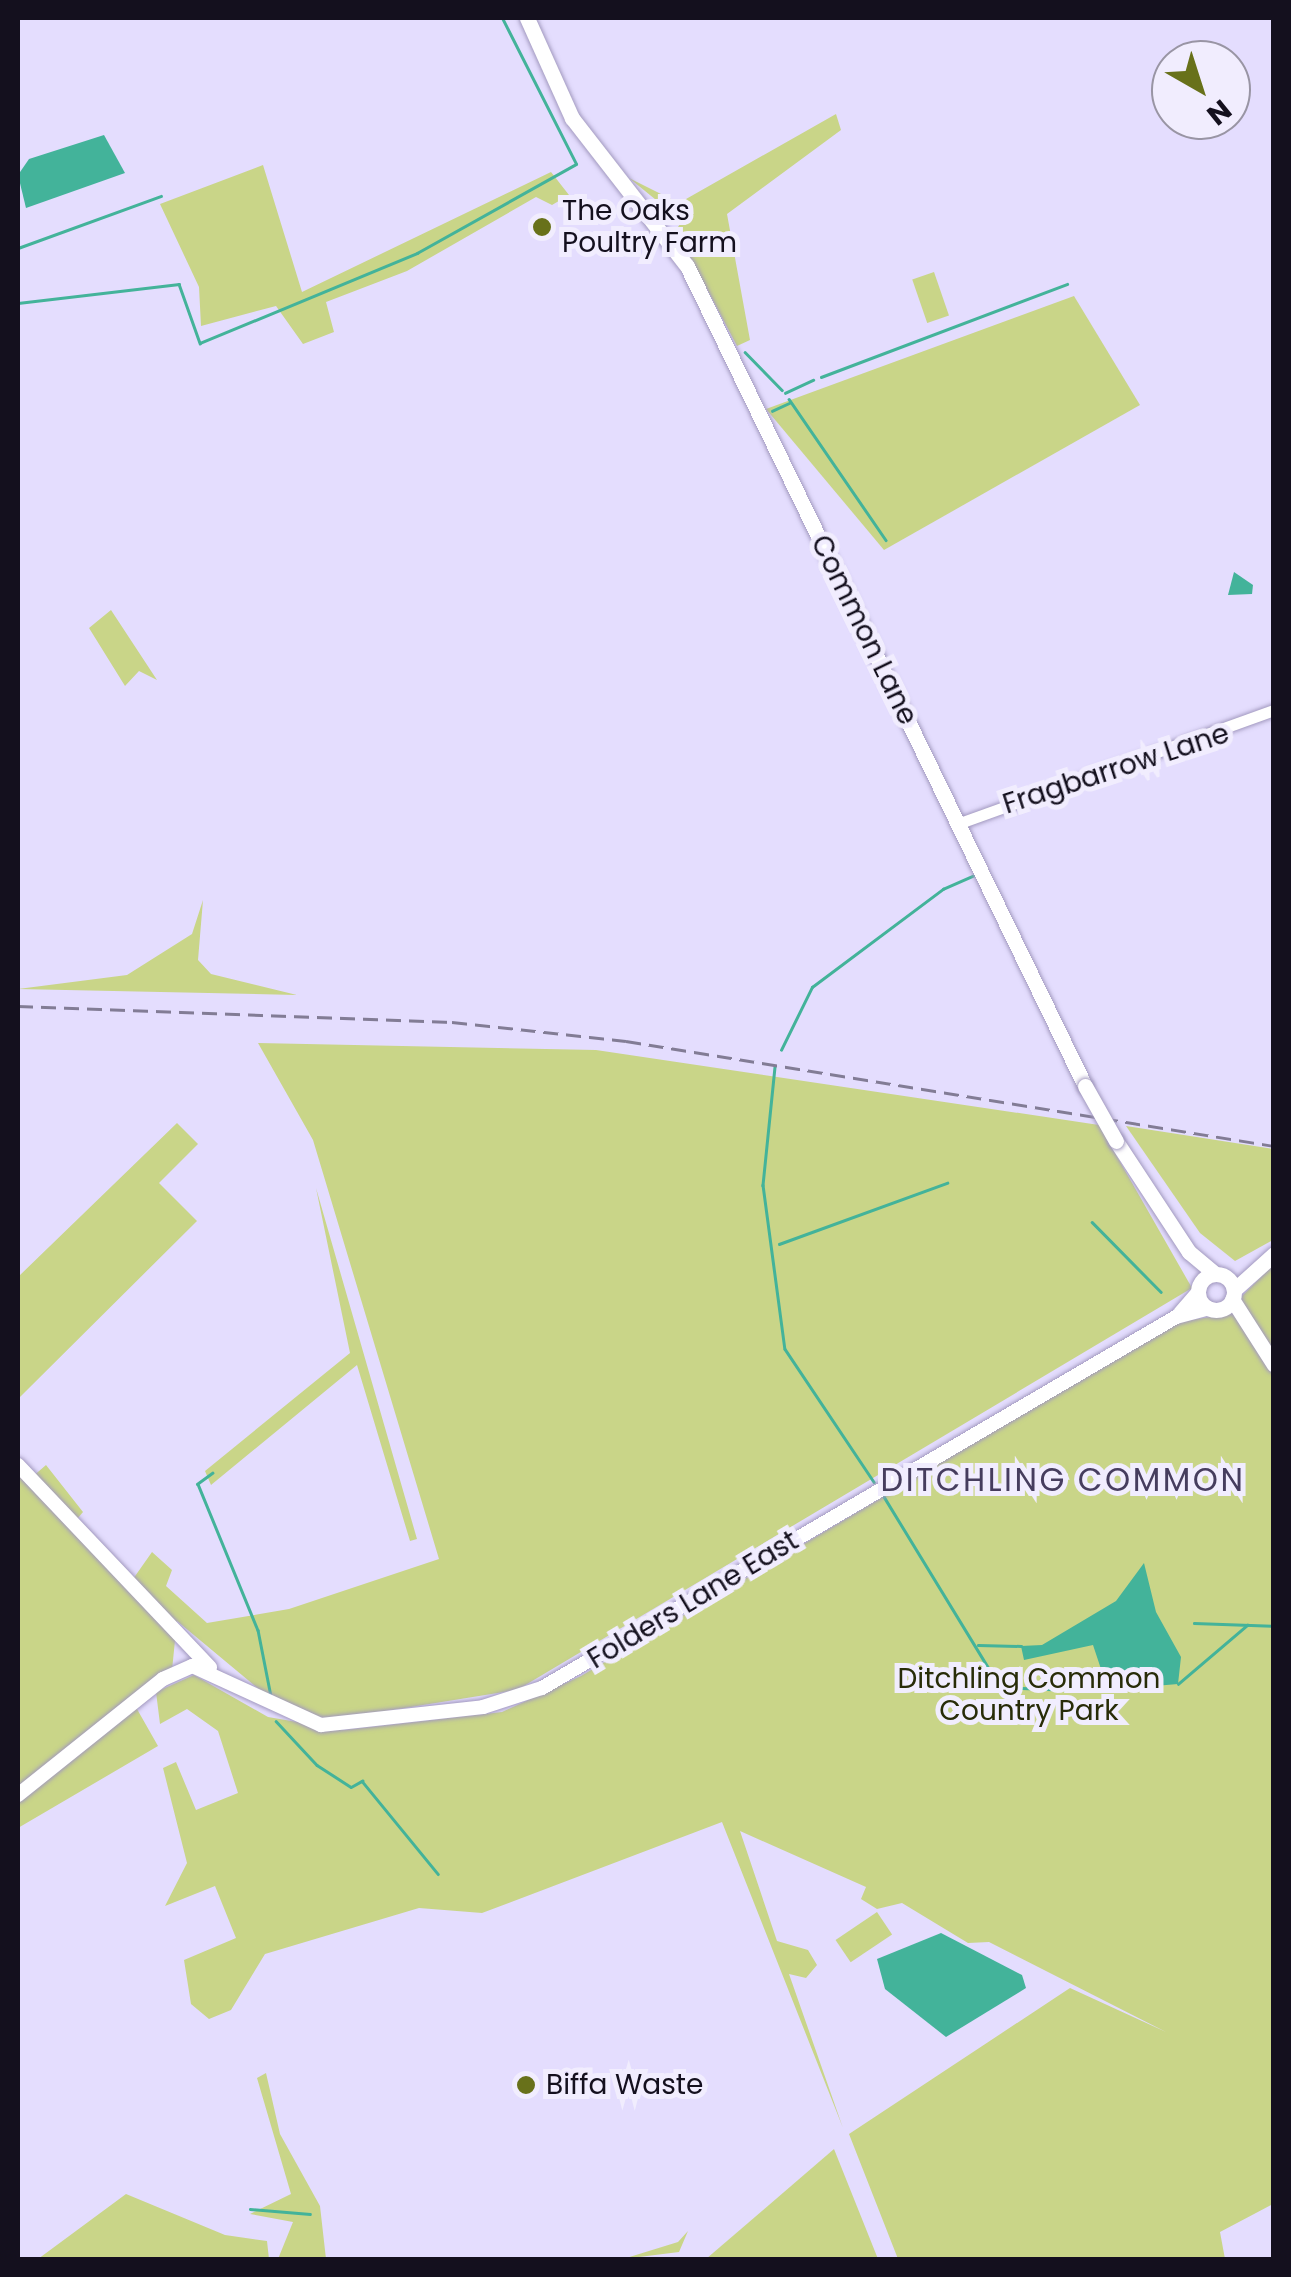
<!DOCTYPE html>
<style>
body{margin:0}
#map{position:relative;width:1291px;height:2277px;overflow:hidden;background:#e4ddfe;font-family:Poppins,sans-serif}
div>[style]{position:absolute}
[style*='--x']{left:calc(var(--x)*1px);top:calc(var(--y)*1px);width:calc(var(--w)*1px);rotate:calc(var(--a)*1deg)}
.green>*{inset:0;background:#c9d588;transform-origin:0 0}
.water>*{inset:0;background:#43b39a}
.stream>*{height:2.5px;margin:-1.25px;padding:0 1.25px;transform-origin:1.25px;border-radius:1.25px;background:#43b39a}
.roads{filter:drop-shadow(0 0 2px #a299bf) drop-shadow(0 0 2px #a299bf)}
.minor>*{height:11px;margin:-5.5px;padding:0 5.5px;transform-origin:5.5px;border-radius:5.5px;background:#fff}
.tertiary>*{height:14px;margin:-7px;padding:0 7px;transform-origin:7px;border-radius:7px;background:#fff}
.secondary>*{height:15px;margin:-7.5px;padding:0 7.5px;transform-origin:7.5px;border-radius:7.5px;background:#fff}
.secondary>.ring{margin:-7.5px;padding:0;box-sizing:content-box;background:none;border:15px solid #fff;border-radius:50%}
.rail>*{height:2.5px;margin-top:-1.25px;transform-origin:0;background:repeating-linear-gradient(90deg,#827c95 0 15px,transparent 0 23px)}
.bridges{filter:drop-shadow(0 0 2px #a299bf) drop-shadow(0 0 2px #a299bf)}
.secondary-bridge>*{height:15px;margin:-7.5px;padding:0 7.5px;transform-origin:7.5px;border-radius:7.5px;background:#fff}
.dots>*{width:28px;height:28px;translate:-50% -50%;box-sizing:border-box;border:5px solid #f1edfe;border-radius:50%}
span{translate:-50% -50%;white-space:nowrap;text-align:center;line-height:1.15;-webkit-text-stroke:10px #f1edfe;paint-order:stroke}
.poi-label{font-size:28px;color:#14101e}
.left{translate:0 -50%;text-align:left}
.street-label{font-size:28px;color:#14101e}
.park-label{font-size:28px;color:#282c08}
.quarter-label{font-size:32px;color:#463d5e;letter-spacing:2.5px}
.frame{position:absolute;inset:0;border:20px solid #14101e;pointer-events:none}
.north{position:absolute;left:1151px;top:40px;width:100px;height:100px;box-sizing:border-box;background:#f1edfe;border:2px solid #9995a4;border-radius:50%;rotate:141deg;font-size:28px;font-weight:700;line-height:40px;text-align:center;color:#14101e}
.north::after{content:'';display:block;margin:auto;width:35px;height:45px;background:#68711a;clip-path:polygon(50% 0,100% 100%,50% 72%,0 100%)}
</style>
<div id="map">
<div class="green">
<i style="clip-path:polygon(836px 114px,841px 130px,727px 214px,750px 340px,737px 346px,676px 230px,682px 221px,629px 178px,679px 203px)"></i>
<i style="clip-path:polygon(263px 165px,302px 292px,551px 172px,569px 195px,552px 205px,536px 197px,407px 271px,326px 302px,334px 332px,303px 344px,276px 306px,201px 326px,199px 287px,160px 204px)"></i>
<i style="left:934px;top:272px;width:46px;height:23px;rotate:71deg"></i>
<i style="clip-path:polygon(1074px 296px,1140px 405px,884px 550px,766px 409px)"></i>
<i style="clip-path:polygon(111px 610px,157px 680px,139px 671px,125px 686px,89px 628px)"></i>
<i style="clip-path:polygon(203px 900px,198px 960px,211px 974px,297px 995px,18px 989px,127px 975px,192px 934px)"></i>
<i style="clip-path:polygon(258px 1043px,596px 1050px,1099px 1125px,1192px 1288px,517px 1690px,324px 1721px,266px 1695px,177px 1621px,172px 1670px,133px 1702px,158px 1746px,18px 1828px,18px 1467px,31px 1478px,46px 1465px,83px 1512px,72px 1525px,126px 1589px,152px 1552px,172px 1570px,166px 1586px,207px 1623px,289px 1609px,439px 1559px,313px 1140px)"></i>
<i style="clip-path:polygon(177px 1123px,198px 1144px,159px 1183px,197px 1221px,18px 1399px,18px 1277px)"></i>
<i style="clip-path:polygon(1126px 1126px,1273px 1149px,1273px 1240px,1235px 1261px,1200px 1233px)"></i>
<i style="clip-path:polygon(316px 1188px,417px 1539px,410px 1541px,357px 1365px,211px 1485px,205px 1471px,350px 1353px)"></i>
<i style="clip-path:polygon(1274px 1264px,1273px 2204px,1220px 2232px,1225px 2259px,898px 2259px,849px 2134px,1070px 1988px,1166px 2032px,989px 1942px,968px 1943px,902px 1903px,877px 1909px,861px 1899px,866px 1887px,740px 1831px,777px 1941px,808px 1950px,817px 1965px,806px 1978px,789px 1974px,843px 2128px,722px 1822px,482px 1913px,419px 1908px,265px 1954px,231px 2010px,209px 2019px,191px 2004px,184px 1960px,236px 1938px,215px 1886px,165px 1906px,187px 1863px,163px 1768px,176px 1762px,196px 1810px,238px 1793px,218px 1731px,187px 1709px,160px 1724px,156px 1692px,194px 1675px,268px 1717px,344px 1730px,502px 1712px,581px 1676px,1178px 1322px,1223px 1315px)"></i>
<i style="left:877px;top:1912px;width:27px;height:50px;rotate:56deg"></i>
<i style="clip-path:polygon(266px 2073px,280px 2134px,320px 2206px,326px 2259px,278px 2259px,293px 2222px,250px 2214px,291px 2194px,257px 2078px)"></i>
<i style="clip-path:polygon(834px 2149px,878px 2259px,706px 2259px)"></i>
<i style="clip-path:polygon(126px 2194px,225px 2235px,267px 2241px,269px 2259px,38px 2259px)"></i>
<i style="clip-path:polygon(688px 2231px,679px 2252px,623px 2259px,678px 2242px)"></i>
</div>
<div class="water">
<i style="clip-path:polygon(104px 135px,125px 173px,26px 208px,18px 175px,29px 159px)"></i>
<i style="clip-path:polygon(1234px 572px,1253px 585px,1252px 594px,1228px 595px)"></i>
<i style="clip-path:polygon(1144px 1563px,1156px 1612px,1181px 1657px,1178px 1684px,1108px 1690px,1093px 1645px,1024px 1660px,1021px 1646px,1042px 1645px,1116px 1601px)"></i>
<i style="clip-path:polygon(941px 1933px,1022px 1975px,1026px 1988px,946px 2037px,885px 1989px,877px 1959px)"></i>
</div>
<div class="stream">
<i style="--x:18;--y:248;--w:152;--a:-20"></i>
<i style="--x:18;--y:303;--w:162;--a:-6.7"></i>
<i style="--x:179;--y:284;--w:63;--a:70.4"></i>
<i style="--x:200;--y:343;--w:235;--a:-22.5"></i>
<i style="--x:417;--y:253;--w:182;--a:-29.2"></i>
<i style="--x:576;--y:164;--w:164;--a:-116.9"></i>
<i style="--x:745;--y:352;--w:53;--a:45.8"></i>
<i style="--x:821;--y:377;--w:263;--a:-20.7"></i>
<i style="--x:785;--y:393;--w:31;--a:-25"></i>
<i style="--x:789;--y:399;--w:171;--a:55.5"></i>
<i style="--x:772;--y:411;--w:19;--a:-25"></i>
<i style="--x:781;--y:1050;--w:70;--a:-63.8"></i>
<i style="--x:812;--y:987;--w:164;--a:-36.8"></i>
<i style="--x:943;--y:889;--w:35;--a:-24"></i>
<i style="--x:775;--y:1067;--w:119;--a:95.8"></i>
<i style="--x:763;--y:1185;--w:165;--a:82.4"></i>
<i style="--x:785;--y:1349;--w:160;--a:56.2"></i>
<i style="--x:1092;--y:1222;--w:98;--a:45.4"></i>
<i style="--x:779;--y:1244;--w:179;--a:-20"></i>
<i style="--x:213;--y:1473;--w:19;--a:144"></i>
<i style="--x:198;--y:1484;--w:158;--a:67.7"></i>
<i style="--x:258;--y:1630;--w:67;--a:78.9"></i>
<i style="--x:883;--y:1495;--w:225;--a:58.6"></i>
<i style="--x:1000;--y:1687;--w:72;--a:2.4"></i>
<i style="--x:1072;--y:1690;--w:39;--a:-17"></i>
<i style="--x:1194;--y:1623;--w:80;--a:2.1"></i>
<i style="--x:978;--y:1645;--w:43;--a:1.3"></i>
<i style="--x:1178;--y:1684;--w:91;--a:-40.5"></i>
<i style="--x:276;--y:1721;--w:60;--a:47"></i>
<i style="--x:317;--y:1765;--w:40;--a:32.9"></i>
<i style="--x:351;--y:1787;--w:13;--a:-29"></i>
<i style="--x:362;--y:1781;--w:120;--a:50.7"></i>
<i style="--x:250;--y:2209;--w:60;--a:4.8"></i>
</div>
<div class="roads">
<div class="minor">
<i style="--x:957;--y:824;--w:337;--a:-19.8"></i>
</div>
<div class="tertiary">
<i style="--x:1180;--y:1313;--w:28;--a:-49"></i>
<i style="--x:18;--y:1465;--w:279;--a:46.5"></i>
<i style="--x:18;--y:1795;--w:186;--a:-38.7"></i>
<i style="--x:163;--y:1679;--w:32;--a:-24"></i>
<i style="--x:192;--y:1666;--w:142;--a:24.6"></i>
<i style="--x:321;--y:1725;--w:163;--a:-6.3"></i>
<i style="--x:483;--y:1707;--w:62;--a:-17.9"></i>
<i style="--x:542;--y:1688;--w:735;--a:-30.34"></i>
<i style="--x:1176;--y:1317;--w:34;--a:-15"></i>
</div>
<div class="secondary">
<i style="--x:527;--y:18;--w:110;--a:65.8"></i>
<i style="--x:572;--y:118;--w:187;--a:52.2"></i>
<i style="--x:687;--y:266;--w:911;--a:64.11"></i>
<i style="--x:1116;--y:1141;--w:133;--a:56.7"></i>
<i style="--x:1189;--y:1252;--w:34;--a:40"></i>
<i class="ring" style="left:1198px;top:1274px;width:21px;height:21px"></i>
<i style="--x:1234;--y:1290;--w:54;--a:-42"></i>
<i style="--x:1232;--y:1299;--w:78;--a:57.5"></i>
</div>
</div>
<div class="rail">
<i style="--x:18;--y:1006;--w:434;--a:2.1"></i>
<i style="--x:452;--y:1022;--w:175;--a:6.2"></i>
<i style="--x:626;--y:1041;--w:656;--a:9.2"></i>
</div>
<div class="bridges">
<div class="secondary-bridge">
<i style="--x:1085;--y:1086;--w:63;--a:60.6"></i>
</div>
</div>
<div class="dots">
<i style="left:542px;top:227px;background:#68711a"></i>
<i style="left:526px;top:2085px;background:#68711a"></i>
</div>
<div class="poi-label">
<span class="left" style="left:562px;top:227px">The Oaks<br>Poultry Farm</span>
<span class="left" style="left:546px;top:2085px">Biffa Waste</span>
</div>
<div class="street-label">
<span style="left:864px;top:630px;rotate:64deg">Common Lane</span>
<span style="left:1116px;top:769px;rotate:-18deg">Fragbarrow Lane</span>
<span style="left:693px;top:1600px;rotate:-31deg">Folders Lane East</span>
</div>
<div class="park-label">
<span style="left:1029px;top:1695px">Ditchling Common<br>Country Park</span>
</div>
<div class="quarter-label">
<span style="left:1063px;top:1480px">DITCHLING COMMON</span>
</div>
<div class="frame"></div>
<div class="north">N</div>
</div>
